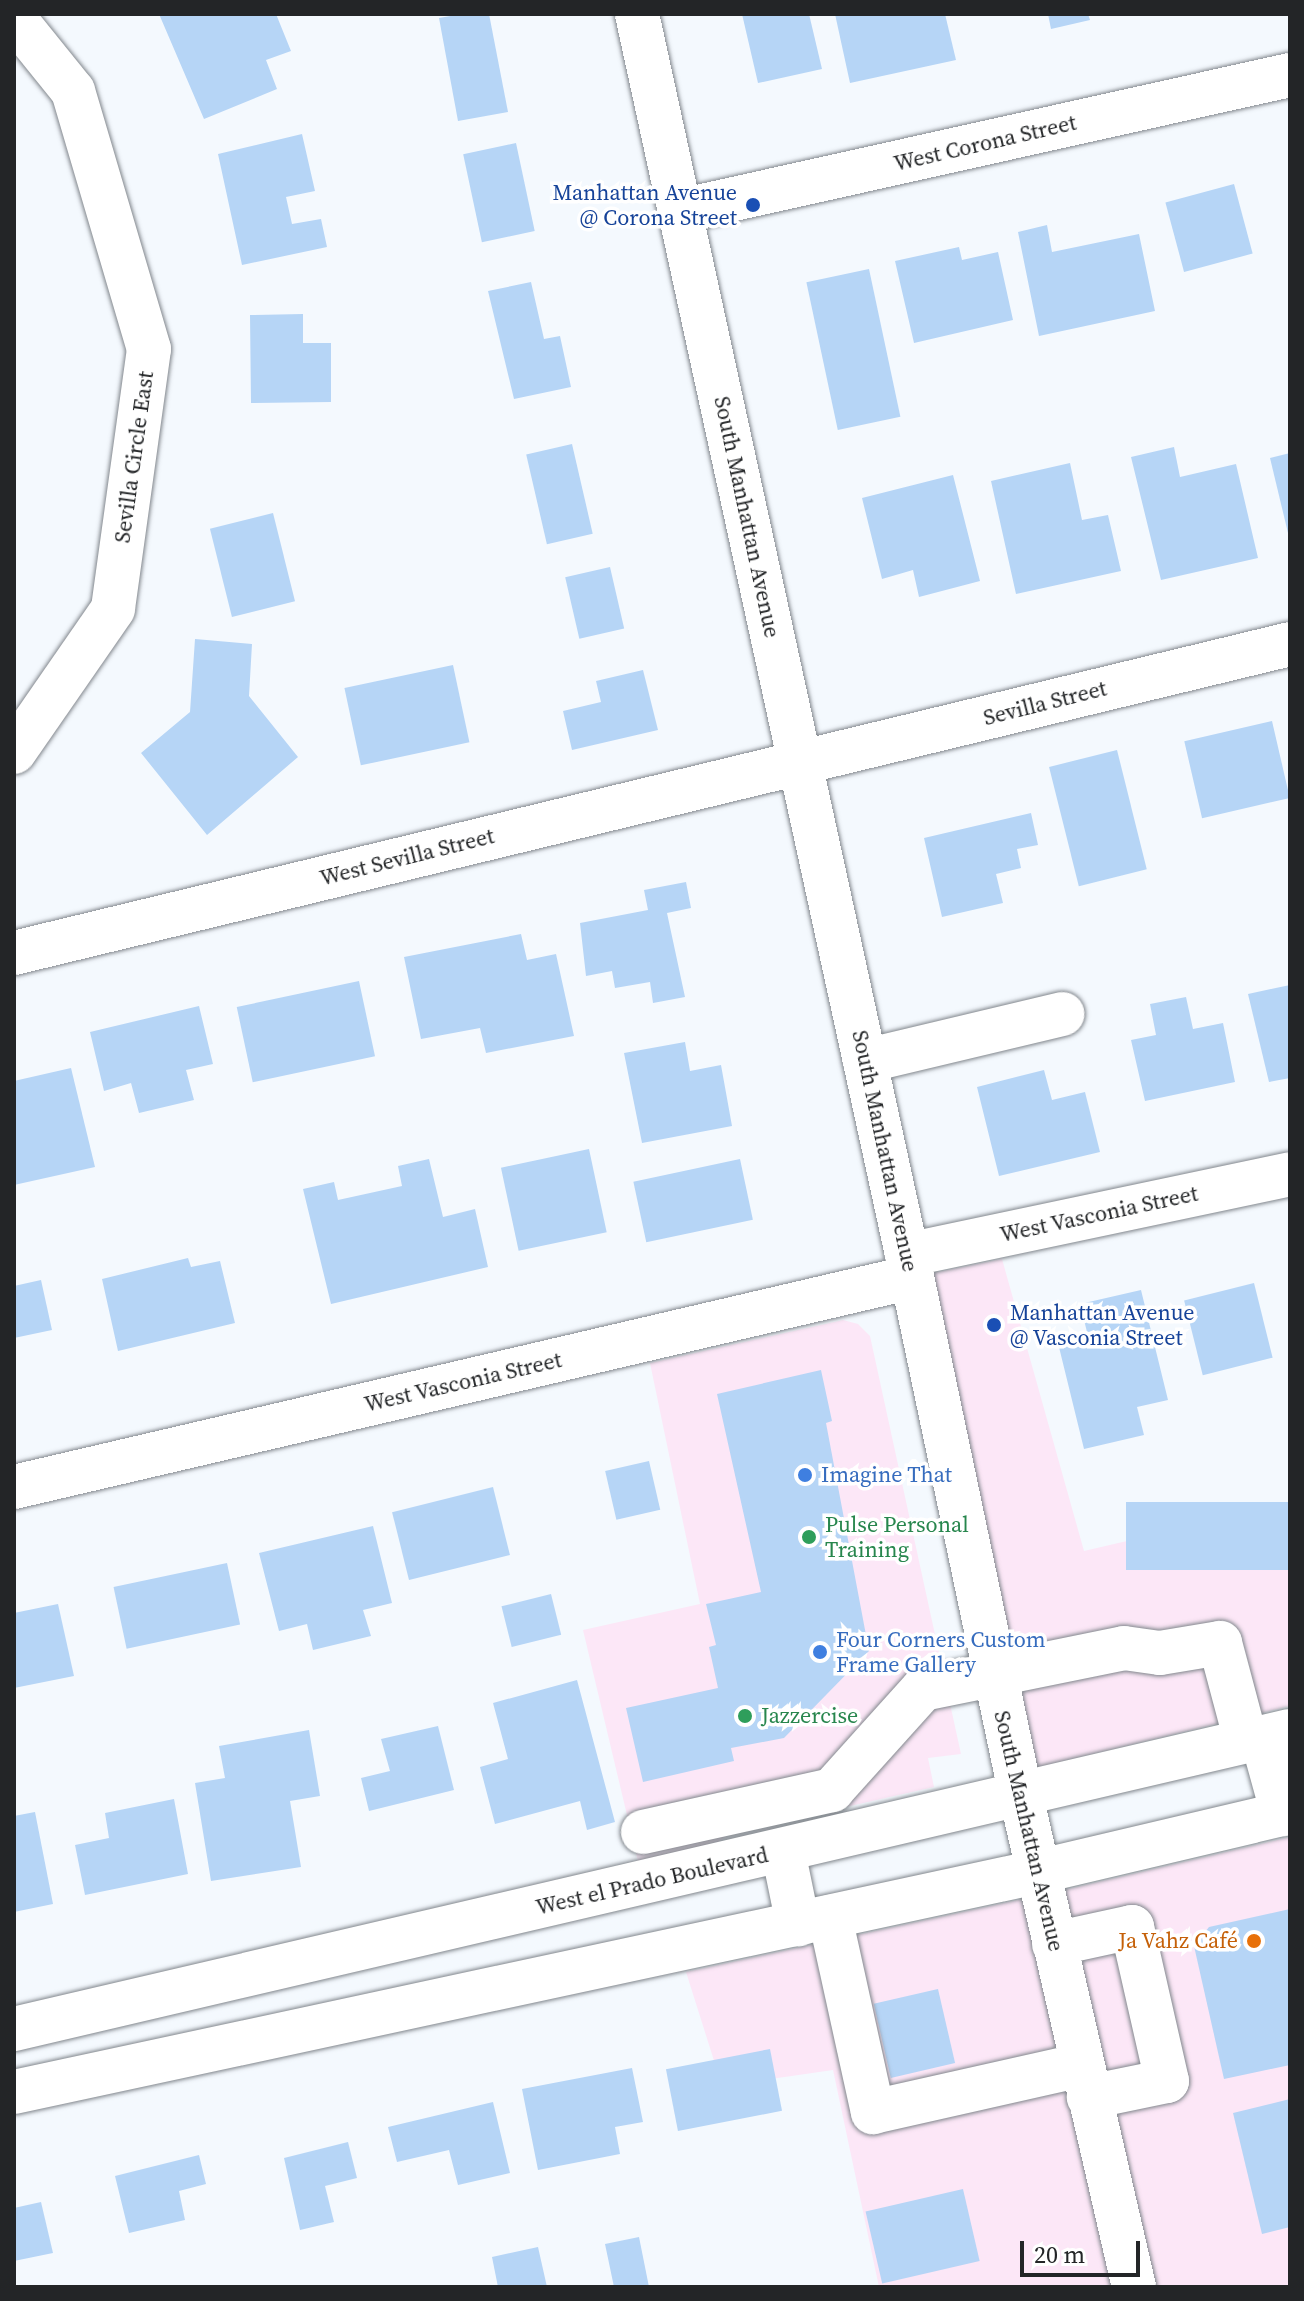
<!DOCTYPE html>
<meta charset="utf-8">
<style>
body{margin:0}
#map{position:relative;width:1304px;height:2301px;overflow:hidden;background:#f4f9fe;font-family:"Source Serif 4",serif}
div>[style]{position:absolute}
[style*='--x']{left:calc(var(--x)*1px);top:calc(var(--y)*1px);width:calc(var(--w)*1px);rotate:calc(var(--a)*1deg)}
.commercial>*{inset:0;background:#fce7f7}
.building>*{inset:0;background:#b6d5f6;transform-origin:0 0}
.roads{filter:drop-shadow(0 0 2px #82878d) drop-shadow(0 0 2px #82878d)}
.minor>*{height:44px;margin:-22px;padding:0 22px;transform-origin:22px;border-radius:22px;background:#fff}
.major>*{height:44px;margin:-22px;padding:0 22px;transform-origin:22px;border-radius:22px;background:#fff}
.dots>*{width:22px;height:22px;translate:-50% -50%;box-sizing:border-box;border:4px solid #fff;border-radius:50%}
span{translate:-50% -50%;white-space:nowrap;text-align:center;line-height:1.15;-webkit-text-stroke:7px #fff;paint-order:stroke}
.street-label{font-size:22px;color:#232527}
.transit-label{font-size:22px;color:#164399}
.right{translate:-100% -50%;text-align:right}
.left{translate:0 -50%;text-align:left}
.shop-label{font-size:22px;color:#366cbe}
.leisure-label{font-size:22px;color:#27864d}
.food-label{font-size:22px;color:#c56008}
.frame{position:absolute;inset:0;border:16px solid #232527;pointer-events:none}
.scale{position:absolute;left:1020px;top:2241px;width:120px;height:36px;box-sizing:border-box;border:4px solid #232527;border-top:0;padding-left:10px;font-size:24px;line-height:28px;white-space:nowrap;color:#232527;-webkit-text-stroke:6px #fff;paint-order:stroke}
</style>
<div id="map">
<div class="commercial">
<i style="clip-path:polygon(1002px 1259px,1084px 1551px,1290px 1503px,1290px 1706px,1035px 1768px,933px 1273px)"></i>
<i style="clip-path:polygon(843px 1320px,858px 1324px,870px 1336px,961px 1754px,928px 1758px,934px 1787px,727px 1834px,700px 1860px,641px 1874px,583px 1630px,700px 1604px,650px 1363px)"></i>
<i style="clip-path:polygon(1290px 1837px,1290px 2287px,1155px 2287px,1064px 1890px)"></i>
<i style="clip-path:polygon(1023px 1899px,1112px 2287px,879px 2287px,833px 2070px,722px 2086px,686px 1972px)"></i>
</div>
<div class="building">
<i style="clip-path:polygon(159px 14px,276px 14px,291px 51px,266px 60px,277px 89px,204px 119px)"></i>
<i style="clip-path:polygon(462px 14px,489px 14px,508px 112px,458px 121px,439px 18px)"></i>
<i style="clip-path:polygon(742px 14px,809px 14px,822px 69px,758px 83px)"></i>
<i style="clip-path:polygon(835px 14px,945px 14px,956px 60px,850px 83px)"></i>
<i style="clip-path:polygon(1048px 14px,1088px 14px,1090px 20px,1051px 29px)"></i>
<i style="clip-path:polygon(302px 134px,315px 191px,286px 197px,292px 224px,321px 219px,327px 247px,242px 265px,218px 154px)"></i>
<i style="left:516px;top:143px;width:90px;height:54px;rotate:78deg"></i>
<i style="left:1234px;top:184px;width:72px;height:71px;rotate:75deg"></i>
<i style="clip-path:polygon(1047px 225px,1052px 252px,1139px 234px,1155px 311px,1039px 336px,1018px 232px)"></i>
<i style="clip-path:polygon(959px 247px,962px 260px,998px 252px,1013px 320px,914px 343px,895px 261px)"></i>
<i style="left:869px;top:269px;width:151px;height:64px;rotate:78deg"></i>
<i style="clip-path:polygon(531px 282px,544px 339px,560px 336px,571px 387px,514px 399px,488px 291px)"></i>
<i style="clip-path:polygon(303px 314px,303px 343px,331px 343px,331px 402px,251px 403px,250px 315px)"></i>
<i style="left:572px;top:444px;width:92px;height:47px;rotate:77deg"></i>
<i style="clip-path:polygon(1174px 447px,1180px 477px,1236px 464px,1258px 558px,1161px 580px,1131px 457px)"></i>
<i style="clip-path:polygon(1290px 453px,1290px 532px,1288px 533px,1270px 458px)"></i>
<i style="clip-path:polygon(1070px 463px,1082px 520px,1108px 515px,1121px 571px,1016px 594px,991px 481px)"></i>
<i style="clip-path:polygon(953px 475px,980px 581px,919px 597px,913px 570px,882px 579px,862px 498px)"></i>
<i style="left:273px;top:513px;width:91px;height:65px;rotate:76deg"></i>
<i style="left:610px;top:567px;width:63px;height:46px;rotate:77deg"></i>
<i style="clip-path:polygon(195px 639px,252px 644px,249px 696px,298px 757px,207px 835px,141px 753px,190px 712px)"></i>
<i style="left:453px;top:665px;width:79px;height:111px;rotate:78deg"></i>
<i style="clip-path:polygon(643px 670px,658px 730px,572px 750px,563px 711px,601px 702px,596px 681px)"></i>
<i style="left:1272px;top:721px;width:79px;height:90px;rotate:77deg"></i>
<i style="left:1117px;top:750px;width:123px;height:70px;rotate:76deg"></i>
<i style="clip-path:polygon(1031px 813px,1038px 845px,1017px 849px,1021px 868px,996px 874px,1003px 903px,942px 917px,924px 838px)"></i>
<i style="clip-path:polygon(686px 882px,691px 908px,667px 913px,685px 997px,653px 1003px,650px 982px,615px 988px,612px 971px,586px 976px,580px 923px,648px 910px,644px 890px)"></i>
<i style="clip-path:polygon(521px 934px,527px 960px,556px 954px,574px 1036px,486px 1053px,480px 1028px,421px 1039px,404px 957px)"></i>
<i style="left:359px;top:981px;width:77px;height:125px;rotate:78deg"></i>
<i style="clip-path:polygon(1290px 985px,1290px 1078px,1269px 1082px,1248px 994px)"></i>
<i style="clip-path:polygon(1186px 997px,1193px 1029px,1223px 1023px,1235px 1082px,1145px 1101px,1131px 1040px,1156px 1035px,1150px 1004px)"></i>
<i style="clip-path:polygon(199px 1006px,213px 1064px,186px 1070px,194px 1100px,139px 1113px,131px 1083px,104px 1091px,90px 1032px)"></i>
<i style="clip-path:polygon(685px 1042px,690px 1071px,721px 1065px,732px 1126px,642px 1143px,624px 1053px)"></i>
<i style="clip-path:polygon(71px 1068px,95px 1167px,14px 1185px,14px 1081px)"></i>
<i style="clip-path:polygon(1044px 1070px,1052px 1100px,1085px 1092px,1100px 1152px,999px 1176px,977px 1087px)"></i>
<i style="left:589px;top:1149px;width:85px;height:90px;rotate:78deg"></i>
<i style="clip-path:polygon(429px 1159px,443px 1217px,475px 1209px,488px 1267px,331px 1304px,303px 1189px,334px 1182px,338px 1200px,402px 1186px,398px 1166px)"></i>
<i style="left:740px;top:1159px;width:62px;height:109px;rotate:78deg"></i>
<i style="clip-path:polygon(188px 1258px,191px 1267px,220px 1261px,235px 1323px,118px 1351px,102px 1279px)"></i>
<i style="clip-path:polygon(41px 1280px,52px 1330px,14px 1338px,14px 1286px)"></i>
<i style="left:1254px;top:1283px;width:77px;height:72px;rotate:76deg"></i>
<i style="clip-path:polygon(1141px 1290px,1168px 1400px,1137px 1407px,1144px 1435px,1084px 1449px,1057px 1339px,1087px 1332px,1080px 1304px)"></i>
<i style="clip-path:polygon(821px 1370px,832px 1421px,826px 1423px,869px 1651px,784px 1738px,731px 1748px,734px 1761px,643px 1782px,626px 1708px,718px 1688px,709px 1647px,716px 1645px,706px 1604px,761px 1592px,717px 1394px)"></i>
<i style="left:649px;top:1461px;width:50px;height:45px;rotate:77deg"></i>
<i style="left:493px;top:1487px;width:70px;height:104px;rotate:76deg"></i>
<i style="left:1290px;top:1502px;width:68px;height:164px;rotate:90deg"></i>
<i style="clip-path:polygon(373px 1526px,392px 1603px,363px 1610px,371px 1636px,313px 1650px,307px 1624px,279px 1631px,259px 1553px)"></i>
<i style="left:227px;top:1563px;width:63px;height:116px;rotate:78deg"></i>
<i style="left:551px;top:1594px;width:42px;height:51px;rotate:76deg"></i>
<i style="clip-path:polygon(58px 1604px,74px 1676px,14px 1688px,14px 1613px)"></i>
<i style="clip-path:polygon(577px 1680px,615px 1822px,587px 1830px,580px 1801px,495px 1824px,480px 1767px,508px 1759px,493px 1703px)"></i>
<i style="clip-path:polygon(438px 1726px,454px 1790px,369px 1811px,361px 1778px,390px 1771px,381px 1739px)"></i>
<i style="clip-path:polygon(309px 1730px,320px 1796px,290px 1801px,301px 1867px,211px 1881px,195px 1783px,225px 1778px,219px 1746px)"></i>
<i style="clip-path:polygon(174px 1799px,188px 1874px,85px 1895px,75px 1845px,109px 1838px,105px 1813px)"></i>
<i style="clip-path:polygon(35px 1812px,53px 1904px,14px 1912px,14px 1816px)"></i>
<i style="clip-path:polygon(1290px 1909px,1290px 2065px,1224px 2079px,1194px 1946px,1209px 1927px)"></i>
<i style="left:938px;top:1989px;width:76px;height:66px;rotate:77deg"></i>
<i style="left:770px;top:2049px;width:63px;height:106px;rotate:79deg"></i>
<i style="clip-path:polygon(632px 2068px,643px 2122px,615px 2127px,620px 2154px,538px 2170px,522px 2089px)"></i>
<i style="clip-path:polygon(1290px 2099px,1290px 2227px,1262px 2234px,1233px 2113px)"></i>
<i style="clip-path:polygon(493px 2102px,510px 2173px,458px 2185px,449px 2150px,397px 2162px,388px 2127px)"></i>
<i style="clip-path:polygon(348px 2142px,357px 2178px,325px 2186px,334px 2222px,300px 2230px,284px 2158px)"></i>
<i style="clip-path:polygon(199px 2155px,206px 2184px,179px 2191px,185px 2220px,129px 2233px,115px 2176px)"></i>
<i style="left:963px;top:2189px;width:74px;height:100px;rotate:77deg"></i>
<i style="clip-path:polygon(41px 2202px,53px 2253px,14px 2261px,14px 2208px)"></i>
<i style="clip-path:polygon(639px 2237px,649px 2287px,614px 2287px,605px 2244px)"></i>
<i style="clip-path:polygon(538px 2247px,547px 2287px,498px 2287px,492px 2257px)"></i>
</div>
<div class="roads">
<div class="minor">
<i style="--x:14;--y:18;--w:94;--a:51.1"></i>
<i style="--x:73;--y:91;--w:269;--a:73.6"></i>
<i style="--x:149;--y:349;--w:262;--a:97.9"></i>
<i style="--x:113;--y:609;--w:174;--a:124.7"></i>
<i style="--x:680;--y:211;--w:625;--a:-12.57"></i>
<i style="--x:14;--y:953;--w:1313;--a:-13.61"></i>
<i style="--x:865;--y:1061;--w:203;--a:-13.4"></i>
<i style="--x:907;--y:1255;--w:391;--a:-11.9"></i>
<i style="--x:14;--y:1487;--w:922;--a:-13.16"></i>
<i style="--x:1262;--y:1738;--w:79;--a:74.6"></i>
<i style="--x:643;--y:1832;--w:194;--a:-12.5"></i>
<i style="--x:832;--y:1790;--w:136;--a:-48"></i>
<i style="--x:923;--y:1689;--w:205;--a:-11.5"></i>
<i style="--x:1124;--y:1648;--w:36;--a:8"></i>
<i style="--x:1160;--y:1653;--w:61;--a:-9.5"></i>
<i style="--x:1220;--y:1643;--w:101;--a:75.1"></i>
<i style="--x:783;--y:1851;--w:75;--a:78.4"></i>
<i style="--x:830;--y:1917;--w:200;--a:77.6"></i>
<i style="--x:873;--y:2112;--w:214;--a:-12.7"></i>
<i style="--x:1054;--y:1944;--w:80;--a:-12.3"></i>
<i style="--x:1132;--y:1927;--w:158;--a:77.2"></i>
<i style="--x:1167;--y:2081;--w:80;--a:168.4"></i>
<i style="--x:14;--y:2029;--w:1310;--a:-13.15"></i>
<i style="--x:14;--y:2092;--w:1046;--a:-12.14"></i>
<i style="--x:1037;--y:1872;--w:260;--a:-13.3"></i>
</div>
<div class="major">
<i style="--x:637;--y:14;--w:1293;--a:77.72"></i>
<i style="--x:912;--y:1277;--w:530;--a:78.14"></i>
<i style="--x:1021;--y:1796;--w:504;--a:77.04"></i>
</div>
</div>
<div class="dots">
<i style="left:753px;top:205px;background:#1a4fb4"></i>
<i style="left:994px;top:1325px;background:#1a4fb4"></i>
<i style="left:805px;top:1475px;background:#3f7fe0"></i>
<i style="left:809px;top:1537px;background:#2e9e5b"></i>
<i style="left:820px;top:1652px;background:#3f7fe0"></i>
<i style="left:745px;top:1716px;background:#2e9e5b"></i>
<i style="left:1254px;top:1941px;background:#e8710a"></i>
</div>
<div class="street-label">
<span style="left:985px;top:143px;rotate:-13deg">West Corona Street</span>
<span style="left:134px;top:457px;rotate:-82deg">Sevilla Circle East</span>
<span style="left:747px;top:517px;rotate:78deg">South Manhattan Avenue</span>
<span style="left:1045px;top:703px;rotate:-14deg">Sevilla Street</span>
<span style="left:407px;top:857px;rotate:-14deg">West Sevilla Street</span>
<span style="left:885px;top:1151px;rotate:78deg">South Manhattan Avenue</span>
<span style="left:1099px;top:1214px;rotate:-12deg">West Vasconia Street</span>
<span style="left:463px;top:1382px;rotate:-13deg">West Vasconia Street</span>
<span style="left:1029px;top:1831px;rotate:77deg">South Manhattan Avenue</span>
<span style="left:652px;top:1881px;rotate:-13deg">West el Prado Boulevard</span>
</div>
<div class="transit-label">
<span class="right" style="left:737px;top:205px">Manhattan Avenue<br>@ Corona Street</span>
<span class="left" style="left:1010px;top:1325px">Manhattan Avenue<br>@ Vasconia Street</span>
</div>
<div class="shop-label">
<span class="left" style="left:821px;top:1475px">Imagine That</span>
<span class="left" style="left:836px;top:1652px">Four Corners Custom<br>Frame Gallery</span>
</div>
<div class="leisure-label">
<span class="left" style="left:825px;top:1537px">Pulse Personal<br>Training</span>
<span class="left" style="left:761px;top:1716px">Jazzercise</span>
</div>
<div class="food-label">
<span class="right" style="left:1238px;top:1941px">Ja Vahz Café</span>
</div>
<div class="frame"></div>
<div class="scale">20 m</div>
</div>
